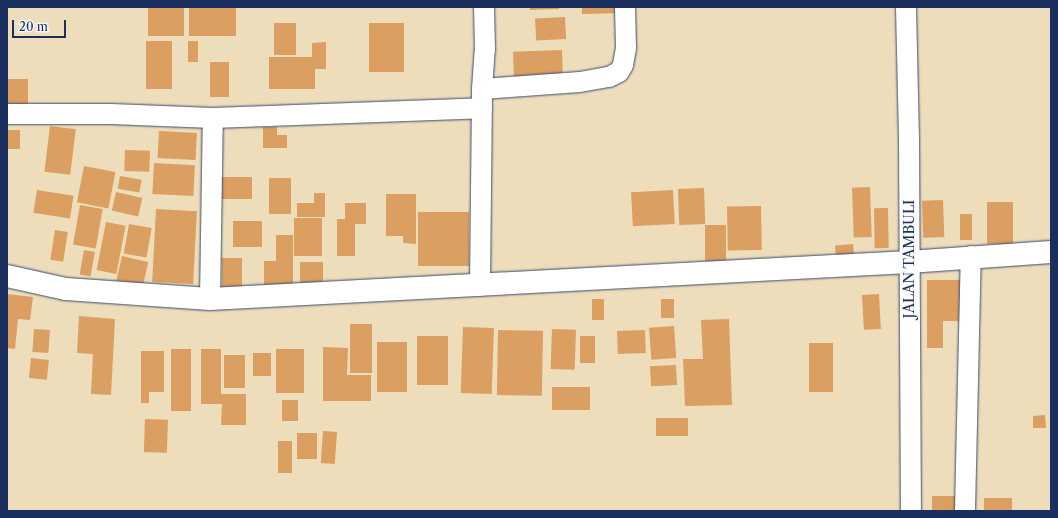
<!DOCTYPE html>
<style>
body{margin:0}
#map{position:relative;width:1058px;height:518px;overflow:hidden;background:#edddbb;font-family:"Libre Caslon Text",serif}
div>[style]{position:absolute}
[style*='--x']{left:calc(var(--x)*1px);top:calc(var(--y)*1px);width:calc(var(--w)*1px);rotate:calc(var(--a)*1deg)}
.building>*{inset:0;background:#da9f61;transform-origin:0 0}
.roads{filter:drop-shadow(0 0 1px #3a496c) drop-shadow(0 0 1px #3a496c)}
.minor>*{height:20px;margin:-10px;padding:0 10px;transform-origin:10px;border-radius:10px;background:#fff}
.major>*{height:22px;margin:-11px;padding:0 11px;transform-origin:11px;border-radius:11px;background:#fff}
span{translate:-50% -50%;white-space:nowrap;text-align:center;line-height:1.15;-webkit-text-stroke:3px #f6f6f2;paint-order:stroke}
.street-label{font-size:14px;color:#1b2f5e}
.frame{position:absolute;inset:0;border:8px solid #1b2f5e;pointer-events:none}
.scale{position:absolute;left:12px;top:20px;width:54px;height:18px;box-sizing:border-box;border:2px solid #1b2f5e;border-top:0;padding-left:5px;font-size:12px;line-height:14px;white-space:nowrap;color:#1b2f5e;-webkit-text-stroke:3px #f6f6f2;paint-order:stroke}
</style>
<div id="map">
<div class="building">
<i style="left:148px;top:7px;width:36px;height:29px"></i>
<i style="left:189px;top:7px;width:47px;height:29px"></i>
<i style="clip-path:polygon(530px 7px,559px 7px,559px 9px,530px 10px)"></i>
<i style="clip-path:polygon(582px 7px,623px 7px,623px 13px,582px 14px)"></i>
<i style="left:565px;top:17px;width:22px;height:30px;rotate:87deg"></i>
<i style="left:274px;top:23px;width:22px;height:32px"></i>
<i style="left:369px;top:23px;width:35px;height:49px"></i>
<i style="left:146px;top:41px;width:26px;height:48px"></i>
<i style="left:188px;top:41px;width:10px;height:21px"></i>
<i style="clip-path:polygon(326px 42px,326px 69px,315px 69px,315px 89px,269px 89px,269px 57px,312px 57px,312px 43px)"></i>
<i style="left:562px;top:50px;width:28px;height:49px;rotate:88deg"></i>
<i style="left:210px;top:62px;width:19px;height:35px"></i>
<i style="left:28px;top:79px;width:26px;height:21px;rotate:90deg"></i>
<i style="left:50px;top:126px;width:26px;height:46px;rotate:7deg"></i>
<i style="clip-path:polygon(263px 127px,277px 127px,277px 135px,287px 135px,287px 148px,263px 148px)"></i>
<i style="left:20px;top:130px;width:19px;height:13px;rotate:90deg"></i>
<i style="left:159px;top:131px;width:38px;height:27px;rotate:3deg"></i>
<i style="left:125px;top:150px;width:25px;height:21px;rotate:2deg"></i>
<i style="left:154px;top:163px;width:41px;height:31px;rotate:3deg"></i>
<i style="left:84px;top:166px;width:32px;height:37px;rotate:11deg"></i>
<i style="left:120px;top:176px;width:22px;height:13px;rotate:10deg"></i>
<i style="left:222px;top:177px;width:30px;height:22px"></i>
<i style="left:269px;top:178px;width:22px;height:36px"></i>
<i style="left:870px;top:187px;width:50px;height:18px;rotate:88deg"></i>
<i style="left:704px;top:188px;width:36px;height:26px;rotate:88deg"></i>
<i style="left:37px;top:190px;width:37px;height:23px;rotate:9deg"></i>
<i style="left:673px;top:190px;width:34px;height:42px;rotate:87deg"></i>
<i style="left:116px;top:192px;width:27px;height:19px;rotate:13deg"></i>
<i style="clip-path:polygon(314px 193px,325px 193px,325px 217px,297px 217px,297px 203px,314px 203px)"></i>
<i style="clip-path:polygon(386px 194px,416px 194px,416px 244px,403px 243px,403px 236px,386px 236px)"></i>
<i style="left:943px;top:200px;width:37px;height:21px;rotate:88deg"></i>
<i style="left:987px;top:202px;width:26px;height:42px"></i>
<i style="clip-path:polygon(345px 203px,366px 203px,366px 224px,355px 224px,355px 256px,337px 256px,337px 219px,345px 219px)"></i>
<i style="left:80px;top:205px;width:23px;height:40px;rotate:10deg"></i>
<i style="left:761px;top:206px;width:44px;height:34px;rotate:89deg"></i>
<i style="left:888px;top:208px;width:40px;height:14px;rotate:89deg"></i>
<i style="left:156px;top:209px;width:41px;height:73px;rotate:3deg"></i>
<i style="left:418px;top:212px;width:51px;height:54px"></i>
<i style="left:960px;top:214px;width:12px;height:26px"></i>
<i style="left:322px;top:218px;width:38px;height:28px;rotate:90deg"></i>
<i style="left:233px;top:221px;width:29px;height:26px"></i>
<i style="left:106px;top:222px;width:20px;height:49px;rotate:11deg"></i>
<i style="left:129px;top:224px;width:23px;height:30px;rotate:10deg"></i>
<i style="left:705px;top:225px;width:21px;height:36px"></i>
<i style="left:55px;top:230px;width:13px;height:30px;rotate:9deg"></i>
<i style="clip-path:polygon(276px 235px,293px 235px,293px 285px,264px 285px,264px 261px,276px 261px)"></i>
<i style="left:853px;top:244px;width:12px;height:18px;rotate:85deg"></i>
<i style="left:84px;top:250px;width:11px;height:25px;rotate:10deg"></i>
<i style="left:122px;top:256px;width:27px;height:25px;rotate:13deg"></i>
<i style="left:222px;top:258px;width:20px;height:33px"></i>
<i style="left:300px;top:262px;width:23px;height:26px"></i>
<i style="clip-path:polygon(927px 280px,964px 280px,963px 321px,943px 321px,943px 348px,927px 348px)"></i>
<i style="clip-path:polygon(7px 294px,33px 297px,30px 320px,18px 319px,15px 349px,7px 348px)"></i>
<i style="left:879px;top:294px;width:35px;height:17px;rotate:87deg"></i>
<i style="left:592px;top:299px;width:12px;height:21px"></i>
<i style="left:661px;top:299px;width:13px;height:19px"></i>
<i style="clip-path:polygon(79px 316px,115px 319px,111px 395px,91px 394px,93px 354px,77px 353px)"></i>
<i style="clip-path:polygon(729px 319px,732px 405px,685px 406px,683px 359px,703px 359px,701px 320px)"></i>
<i style="left:350px;top:324px;width:22px;height:49px"></i>
<i style="left:674px;top:326px;width:32px;height:25px;rotate:86deg"></i>
<i style="left:463px;top:327px;width:31px;height:66px;rotate:2deg"></i>
<i style="left:34px;top:329px;width:16px;height:23px;rotate:4deg"></i>
<i style="left:552px;top:329px;width:24px;height:40px;rotate:2deg"></i>
<i style="left:498px;top:330px;width:45px;height:65px;rotate:1deg"></i>
<i style="left:645px;top:330px;width:23px;height:28px;rotate:88deg"></i>
<i style="left:417px;top:336px;width:31px;height:49px"></i>
<i style="left:580px;top:336px;width:15px;height:27px"></i>
<i style="left:377px;top:342px;width:30px;height:50px"></i>
<i style="left:809px;top:343px;width:24px;height:49px"></i>
<i style="clip-path:polygon(323px 347px,348px 348px,347px 375px,371px 375px,371px 401px,323px 401px)"></i>
<i style="left:171px;top:349px;width:20px;height:62px"></i>
<i style="clip-path:polygon(201px 349px,221px 349px,221px 394px,246px 394px,246px 425px,221px 425px,222px 404px,201px 404px)"></i>
<i style="left:276px;top:349px;width:28px;height:44px"></i>
<i style="clip-path:polygon(141px 351px,164px 351px,164px 392px,149px 392px,149px 403px,141px 403px)"></i>
<i style="left:253px;top:353px;width:18px;height:23px"></i>
<i style="left:224px;top:355px;width:21px;height:33px"></i>
<i style="left:31px;top:358px;width:18px;height:20px;rotate:6deg"></i>
<i style="left:676px;top:365px;width:20px;height:26px;rotate:87deg"></i>
<i style="left:552px;top:387px;width:38px;height:23px"></i>
<i style="left:282px;top:400px;width:16px;height:21px"></i>
<i style="clip-path:polygon(1045px 415px,1046px 428px,1033px 428px,1033px 416px)"></i>
<i style="left:688px;top:418px;width:18px;height:32px;rotate:90deg"></i>
<i style="left:145px;top:419px;width:23px;height:33px;rotate:2deg"></i>
<i style="left:323px;top:431px;width:14px;height:32px;rotate:4deg"></i>
<i style="left:317px;top:433px;width:26px;height:20px;rotate:90deg"></i>
<i style="left:278px;top:441px;width:14px;height:32px"></i>
<i style="left:932px;top:496px;width:28px;height:15px"></i>
<i style="left:984px;top:498px;width:28px;height:13px"></i>
</div>
<div class="roads">
<div class="minor">
<i style="--x:906;--y:7;--w:132;--a:88.7"></i>
<i style="--x:909;--y:139;--w:372;--a:89.7"></i>
<i style="--x:482;--y:89;--w:98;--a:-4.1"></i>
<i style="--x:580;--y:82;--w:29;--a:-10"></i>
<i style="--x:609;--y:77;--w:11;--a:-27"></i>
<i style="--x:619;--y:72;--w:8;--a:-60"></i>
<i style="--x:623;--y:65;--w:17;--a:-80"></i>
<i style="--x:626;--y:48;--w:41;--a:-91.4"></i>
<i style="--x:7;--y:114;--w:104;--a:0"></i>
<i style="--x:111;--y:114;--w:102;--a:2.2"></i>
<i style="--x:213;--y:118;--w:269;--a:-2.1"></i>
<i style="--x:480;--y:286;--w:197;--a:-89.4"></i>
<i style="--x:482;--y:89;--w:39;--a:-86"></i>
<i style="--x:485;--y:50;--w:43;--a:-91.3"></i>
<i style="--x:210;--y:299;--w:181;--a:-89.1"></i>
<i style="--x:965;--y:511;--w:255;--a:-88.7"></i>
</div>
<div class="major">
<i style="--x:7;--y:276;--w:60;--a:12.4"></i>
<i style="--x:66;--y:289;--w:144;--a:4"></i>
<i style="--x:210;--y:299;--w:700;--a:-3.03"></i>
<i style="--x:909;--y:262;--w:142;--a:-4"></i>
</div>
</div>
<div class="street-label">
<span style="left:909px;top:259px;rotate:-90deg">JALAN TAMBULI</span>
</div>
<div class="frame"></div>
<div class="scale">20 m</div>
</div>
